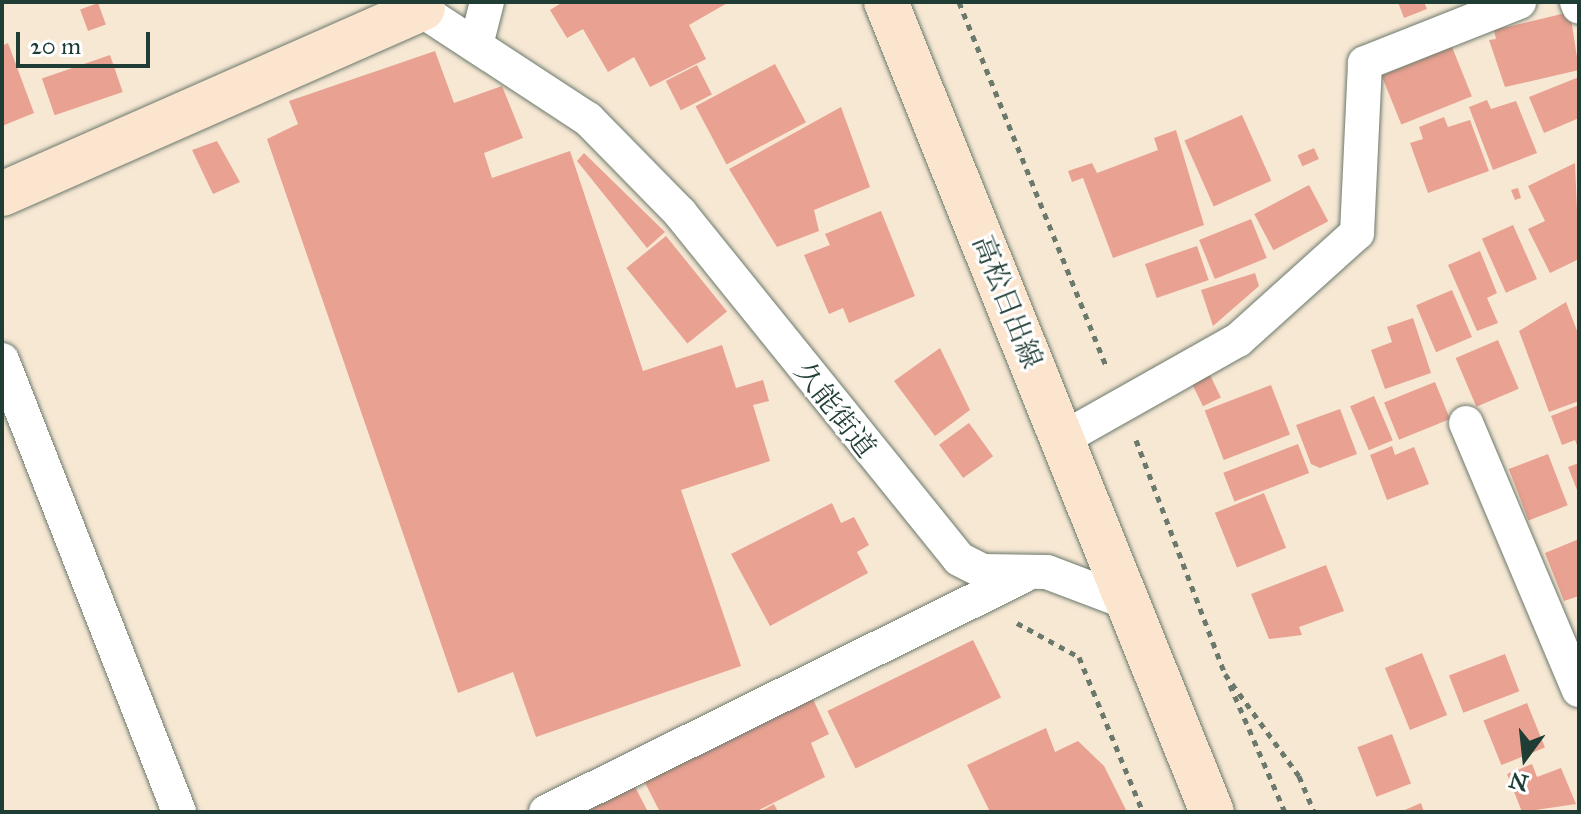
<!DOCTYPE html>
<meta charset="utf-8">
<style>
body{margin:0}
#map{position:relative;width:1581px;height:814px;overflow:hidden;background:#f7e8d4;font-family:"IM FELL Great Primer","Noto Serif JP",serif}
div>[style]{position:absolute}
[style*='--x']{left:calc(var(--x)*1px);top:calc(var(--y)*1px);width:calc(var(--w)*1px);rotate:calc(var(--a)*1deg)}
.building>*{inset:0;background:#e9a191;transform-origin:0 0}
.path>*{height:5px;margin-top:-2.5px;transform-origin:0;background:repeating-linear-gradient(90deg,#6b796c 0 6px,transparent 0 12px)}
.roads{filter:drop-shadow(0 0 2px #6b796c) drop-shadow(0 0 2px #6b796c)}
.street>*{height:34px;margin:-17px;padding:0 17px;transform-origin:17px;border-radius:17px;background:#fff}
.secondary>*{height:44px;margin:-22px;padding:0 22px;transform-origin:22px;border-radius:22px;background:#fce5cf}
span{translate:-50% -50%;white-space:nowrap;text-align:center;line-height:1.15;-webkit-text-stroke:6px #fff;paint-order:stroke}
.street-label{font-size:28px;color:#1f3d34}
.frame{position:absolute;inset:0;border:4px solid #1f3d34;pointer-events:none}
.north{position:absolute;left:1485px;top:718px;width:80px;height:80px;-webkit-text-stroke:6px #fff;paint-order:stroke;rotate:195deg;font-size:22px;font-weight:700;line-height:32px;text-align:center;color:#1f3d34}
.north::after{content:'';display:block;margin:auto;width:28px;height:36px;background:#1f3d34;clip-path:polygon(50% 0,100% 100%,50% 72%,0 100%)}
.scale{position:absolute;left:16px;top:32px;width:134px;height:36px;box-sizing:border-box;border:4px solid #1f3d34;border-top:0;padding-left:10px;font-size:24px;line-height:28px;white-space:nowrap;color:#1f3d34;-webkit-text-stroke:6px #fff;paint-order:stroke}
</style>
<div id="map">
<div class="building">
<i style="clip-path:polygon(563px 2px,729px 2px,689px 25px,706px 59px,650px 87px,634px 57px,608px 72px,583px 29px,567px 38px,550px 10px)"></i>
<i style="clip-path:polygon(1398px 2px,1424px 2px,1427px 9px,1404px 18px)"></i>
<i style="left:98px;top:3px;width:23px;height:19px;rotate:70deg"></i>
<i style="clip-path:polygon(1570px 12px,1579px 70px,1505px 87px,1489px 40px,1496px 39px,1494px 30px)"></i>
<i style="clip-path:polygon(8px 43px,34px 113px,2px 126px,2px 46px)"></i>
<i style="left:1452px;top:47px;width:53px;height:76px;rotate:68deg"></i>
<i style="clip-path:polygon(435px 51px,454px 103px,502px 86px,523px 138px,484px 153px,492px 178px,570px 151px,643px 371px,722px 345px,736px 388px,763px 380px,769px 401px,753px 405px,770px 461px,681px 490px,741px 666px,536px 737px,513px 672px,458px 693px,267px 139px,298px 124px,289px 101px)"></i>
<i style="left:110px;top:55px;width:39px;height:72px;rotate:71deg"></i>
<i style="left:775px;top:64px;width:66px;height:90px;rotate:62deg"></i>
<i style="left:697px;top:65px;width:33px;height:35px;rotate:63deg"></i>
<i style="clip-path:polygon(1579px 77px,1579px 118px,1544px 133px,1529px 97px)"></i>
<i style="clip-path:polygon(1487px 100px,1491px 109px,1516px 101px,1537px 153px,1493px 170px,1469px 107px)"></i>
<i style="clip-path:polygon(841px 107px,870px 187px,814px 210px,819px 231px,777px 247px,729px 169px)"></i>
<i style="left:1242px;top:115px;width:72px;height:63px;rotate:66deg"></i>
<i style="clip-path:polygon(1444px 117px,1448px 127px,1470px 120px,1489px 171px,1428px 193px,1410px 143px,1423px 139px,1419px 127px)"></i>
<i style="clip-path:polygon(1176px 130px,1204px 225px,1113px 258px,1083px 178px,1072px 182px,1068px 171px,1092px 163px,1097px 173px,1158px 150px,1154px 138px)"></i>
<i style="clip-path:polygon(217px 141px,240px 182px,213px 194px,192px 150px)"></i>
<i style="left:1314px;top:148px;width:12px;height:18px;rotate:66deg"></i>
<i style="clip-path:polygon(584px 153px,665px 232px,647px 248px,577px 161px)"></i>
<i style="clip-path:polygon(1575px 163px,1579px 259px,1550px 273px,1528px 229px,1545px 221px,1528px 186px)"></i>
<i style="left:1309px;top:185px;width:41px;height:62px;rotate:62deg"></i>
<i style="clip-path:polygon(1518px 188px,1521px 198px,1515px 200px,1511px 190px)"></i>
<i style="clip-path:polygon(881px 211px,915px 296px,849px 323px,843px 308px,829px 314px,804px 255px,830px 245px,825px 234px)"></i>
<i style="left:1251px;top:219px;width:42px;height:56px;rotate:68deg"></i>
<i style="left:1513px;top:225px;width:59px;height:34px;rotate:66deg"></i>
<i style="left:666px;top:236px;width:97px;height:51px;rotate:51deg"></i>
<i style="left:1197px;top:246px;width:36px;height:55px;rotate:71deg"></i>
<i style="clip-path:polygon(1480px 251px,1497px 293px,1487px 298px,1498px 323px,1477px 331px,1448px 265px)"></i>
<i style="clip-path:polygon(1255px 273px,1259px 286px,1213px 326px,1201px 290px)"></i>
<i style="left:1452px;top:290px;width:51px;height:39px;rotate:67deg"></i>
<i style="clip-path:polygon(1566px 302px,1579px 336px,1579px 401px,1549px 412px,1519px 331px)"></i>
<i style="clip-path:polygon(1413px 318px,1431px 373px,1385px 389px,1371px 350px,1392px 342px,1387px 327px)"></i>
<i style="left:1498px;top:340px;width:53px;height:46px;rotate:67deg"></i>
<i style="clip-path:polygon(940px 348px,970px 410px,935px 436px,894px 381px)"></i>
<i style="left:1210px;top:375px;width:25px;height:20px;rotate:64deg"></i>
<i style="left:1435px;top:382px;width:40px;height:55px;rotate:68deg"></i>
<i style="left:1271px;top:385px;width:53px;height:71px;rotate:69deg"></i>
<i style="left:1374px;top:396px;width:48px;height:26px;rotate:67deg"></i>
<i style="clip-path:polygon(1579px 405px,1579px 450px,1575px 440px,1562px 445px,1551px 416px)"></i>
<i style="clip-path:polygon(1340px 409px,1357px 454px,1320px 468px,1311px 464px,1296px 425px)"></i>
<i style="left:969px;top:423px;width:41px;height:37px;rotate:54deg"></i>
<i style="left:1298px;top:444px;width:31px;height:80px;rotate:69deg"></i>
<i style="clip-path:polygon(1392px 446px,1395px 455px,1414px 447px,1429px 484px,1387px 500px,1370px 455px)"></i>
<i style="left:1548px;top:454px;width:55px;height:42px;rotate:69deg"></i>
<i style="clip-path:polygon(1579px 463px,1579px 495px,1568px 467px)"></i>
<i style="left:1264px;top:493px;width:59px;height:53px;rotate:68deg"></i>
<i style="clip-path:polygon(832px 503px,841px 523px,854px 517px,869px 545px,857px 552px,868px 573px,770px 626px,731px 554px)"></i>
<i style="clip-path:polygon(1579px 539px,1579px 596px,1564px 601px,1545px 553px)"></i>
<i style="clip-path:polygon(1326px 565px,1344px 611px,1299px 627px,1302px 635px,1269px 639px,1251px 594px)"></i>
<i style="left:973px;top:640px;width:64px;height:162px;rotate:64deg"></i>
<i style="left:1422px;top:653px;width:67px;height:40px;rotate:68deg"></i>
<i style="left:1505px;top:654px;width:40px;height:60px;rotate:69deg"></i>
<i style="clip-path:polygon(813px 699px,829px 734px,811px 743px,825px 777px,755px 812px,660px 812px,640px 773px)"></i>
<i style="left:1527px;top:703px;width:48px;height:47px;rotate:68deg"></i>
<i style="clip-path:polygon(1046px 728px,1055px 752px,1078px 741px,1104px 766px,1127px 812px,990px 812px,967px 765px)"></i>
<i style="left:1392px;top:734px;width:53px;height:37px;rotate:69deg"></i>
<i style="clip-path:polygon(1532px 764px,1537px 777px,1561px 768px,1576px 804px,1522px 812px,1507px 774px)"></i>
<i style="clip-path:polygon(630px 777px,648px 812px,560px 812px)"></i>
<i style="clip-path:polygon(1421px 803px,1424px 812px,1400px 812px)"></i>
<i style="clip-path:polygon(774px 804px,778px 812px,759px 812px)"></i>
</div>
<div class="path">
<i style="--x:959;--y:2;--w:395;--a:68"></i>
<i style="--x:1136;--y:440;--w:250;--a:69.2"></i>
<i style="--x:1225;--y:674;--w:126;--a:54"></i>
<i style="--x:1299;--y:776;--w:39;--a:67"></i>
<i style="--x:1017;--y:623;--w:71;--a:28.7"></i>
<i style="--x:1079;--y:657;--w:168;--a:67.6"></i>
<i style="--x:1230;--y:685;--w:138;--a:66.6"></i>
</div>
<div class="roads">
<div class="street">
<i style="--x:409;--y:2;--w:214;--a:33.2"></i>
<i style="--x:588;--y:119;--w:132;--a:45.6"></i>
<i style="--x:680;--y:213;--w:444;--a:51.1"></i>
<i style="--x:959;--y:559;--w:27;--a:27"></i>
<i style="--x:983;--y:571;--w:64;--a:0.9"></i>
<i style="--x:1047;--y:572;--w:85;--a:20.8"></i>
<i style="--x:1577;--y:2;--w:5;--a:68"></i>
<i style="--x:476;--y:45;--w:44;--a:-75.7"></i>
<i style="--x:2;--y:360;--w:485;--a:68.6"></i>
<i style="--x:1466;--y:423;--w:290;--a:67.1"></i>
<i style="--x:1062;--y:439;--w:202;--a:-29.4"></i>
<i style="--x:1238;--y:340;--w:160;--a:-42"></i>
<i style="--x:1357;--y:233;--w:170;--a:-87.3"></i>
<i style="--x:1365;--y:63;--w:166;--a:-21.6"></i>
<i style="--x:546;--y:812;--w:532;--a:-26.32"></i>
</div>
<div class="secondary">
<i style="--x:886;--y:2;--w:873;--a:68.08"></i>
<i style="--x:2;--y:194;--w:460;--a:-23.8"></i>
</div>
</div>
<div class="street-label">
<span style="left:1007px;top:302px;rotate:68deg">高松日出線</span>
<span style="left:835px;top:410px;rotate:52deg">久能街道</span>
</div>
<div class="frame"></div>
<div class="north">N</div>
<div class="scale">20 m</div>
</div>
